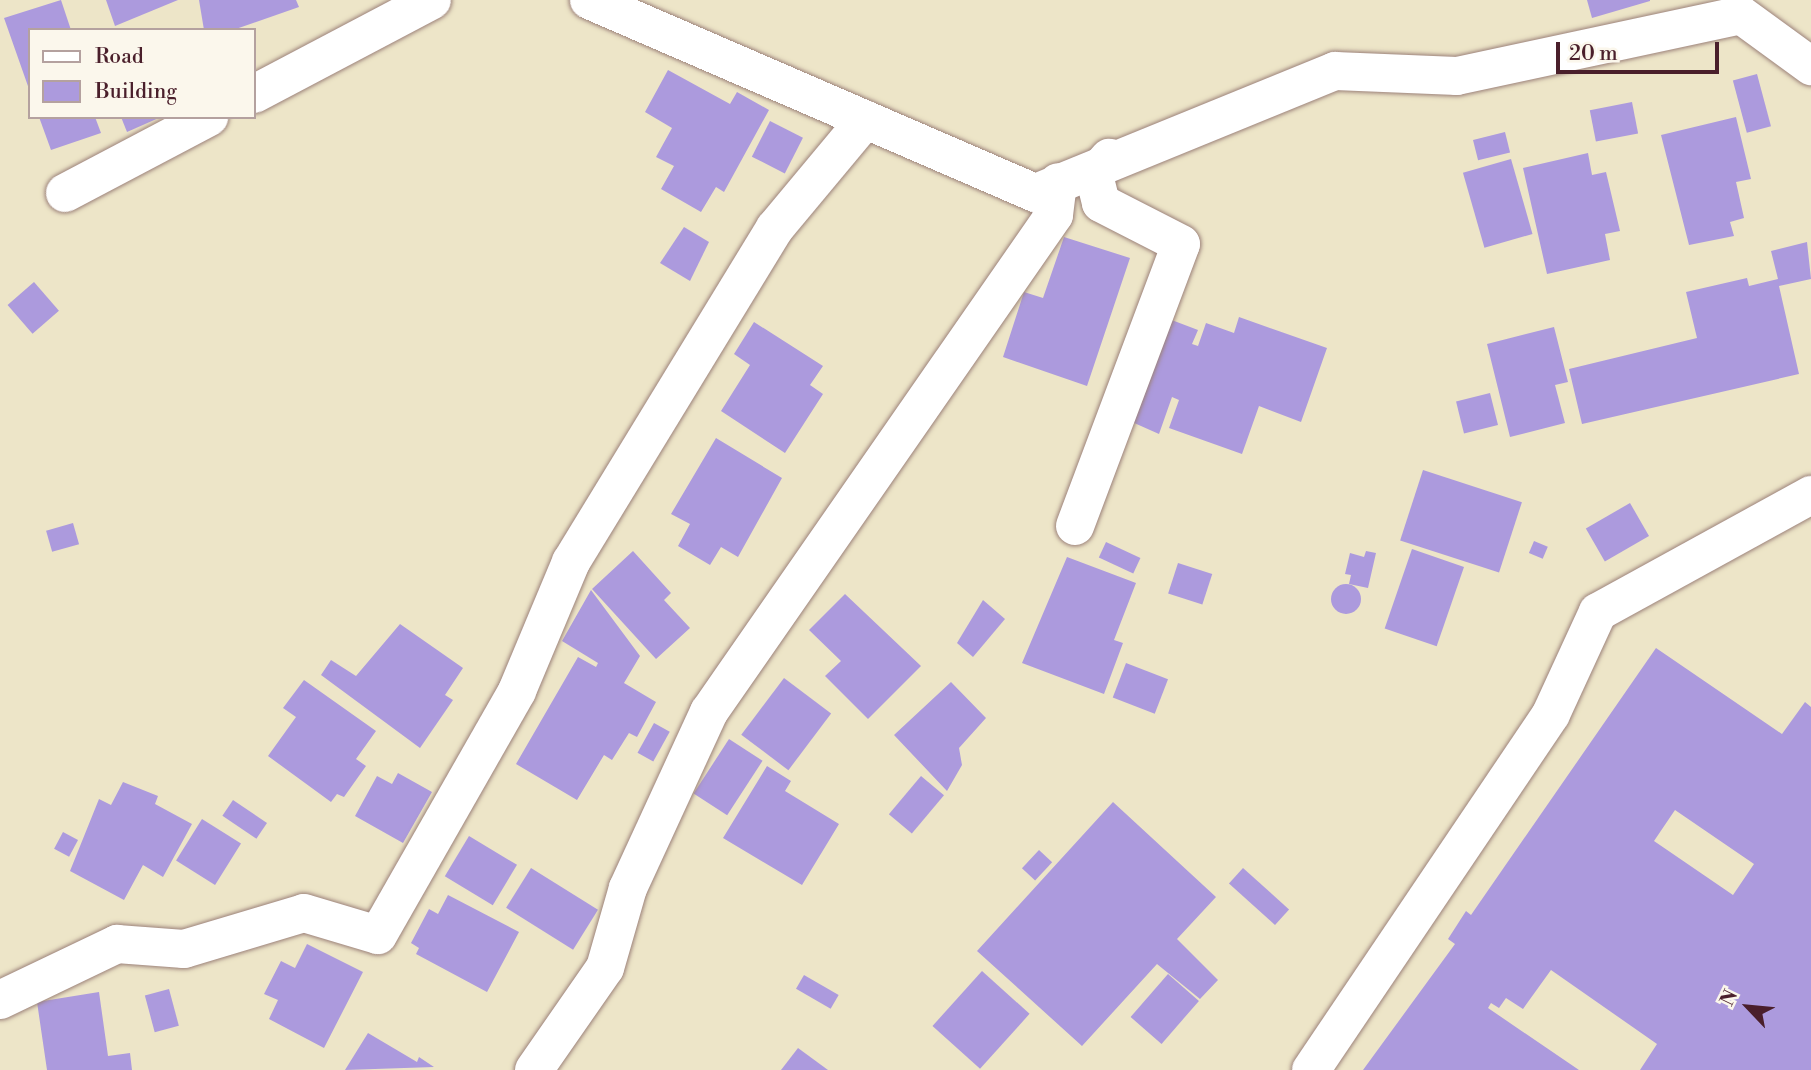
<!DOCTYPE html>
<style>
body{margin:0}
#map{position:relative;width:1811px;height:1070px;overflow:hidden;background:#ede5c8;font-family:"Libre Bodoni",serif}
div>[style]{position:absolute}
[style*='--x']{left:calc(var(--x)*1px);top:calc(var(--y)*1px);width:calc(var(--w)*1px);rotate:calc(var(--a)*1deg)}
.building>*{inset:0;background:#ac9add;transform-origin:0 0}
.round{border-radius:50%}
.roads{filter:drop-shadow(0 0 2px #9c827a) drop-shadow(0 0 2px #9c827a)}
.minor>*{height:38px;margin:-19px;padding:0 19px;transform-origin:19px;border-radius:19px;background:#fff}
span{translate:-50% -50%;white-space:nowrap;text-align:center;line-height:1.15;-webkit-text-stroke:6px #fbf7ec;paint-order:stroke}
.legend{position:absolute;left:28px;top:28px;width:228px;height:91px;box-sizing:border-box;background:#fbf7ec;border:2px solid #b4a19f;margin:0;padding:9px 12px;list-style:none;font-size:21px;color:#4a1f2b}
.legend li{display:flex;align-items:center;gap:14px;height:35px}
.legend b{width:35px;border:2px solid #b4a19f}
.north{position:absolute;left:1713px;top:972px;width:70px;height:70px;-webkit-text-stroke:5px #fbf7ec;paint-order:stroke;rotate:296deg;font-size:19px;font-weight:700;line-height:28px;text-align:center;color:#4a1f2b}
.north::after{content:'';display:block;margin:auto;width:24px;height:32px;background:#4a1f2b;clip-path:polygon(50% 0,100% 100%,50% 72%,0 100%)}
.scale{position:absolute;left:1556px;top:42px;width:163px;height:32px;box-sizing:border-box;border:4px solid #4a1f2b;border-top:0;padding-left:9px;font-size:21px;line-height:24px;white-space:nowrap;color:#4a1f2b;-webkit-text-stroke:5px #fbf7ec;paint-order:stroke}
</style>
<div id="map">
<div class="building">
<i style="clip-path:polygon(61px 0,71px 30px,30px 30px,29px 89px,4px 18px)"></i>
<i style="clip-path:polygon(106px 0,178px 0,115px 26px)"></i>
<i style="clip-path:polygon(199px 0,296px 0,299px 7px,233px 30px,204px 30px)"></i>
<i style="clip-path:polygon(1587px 0,1650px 0,1650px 1px,1592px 18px)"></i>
<i style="clip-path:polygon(668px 70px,730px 104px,737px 92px,769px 110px,724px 192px,716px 187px,701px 212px,661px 189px,674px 166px,656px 157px,672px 128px,645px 112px)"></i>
<i style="left:1757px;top:74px;width:54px;height:25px;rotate:75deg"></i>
<i style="left:1632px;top:102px;width:32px;height:43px;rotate:79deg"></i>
<i style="clip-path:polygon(39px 117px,95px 117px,101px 133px,51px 150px)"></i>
<i style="clip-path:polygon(121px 117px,161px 117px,127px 132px)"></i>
<i style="clip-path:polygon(1736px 117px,1751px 179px,1736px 182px,1744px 218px,1730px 222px,1734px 236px,1689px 245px,1661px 135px)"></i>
<i style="left:770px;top:121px;width:37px;height:40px;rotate:27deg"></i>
<i style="left:1505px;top:132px;width:21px;height:33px;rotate:76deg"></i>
<i style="clip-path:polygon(1588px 153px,1592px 175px,1606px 172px,1620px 231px,1605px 234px,1610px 260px,1547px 274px,1523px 168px)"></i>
<i style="left:1511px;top:159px;width:78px;height:50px;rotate:74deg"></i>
<i style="clip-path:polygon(684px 227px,709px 242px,690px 281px,660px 263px)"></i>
<i style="clip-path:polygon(1064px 237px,1130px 258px,1087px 386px,1003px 357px,1024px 292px,1043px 298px)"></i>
<i style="clip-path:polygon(1807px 242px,1811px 279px,1779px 286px,1799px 374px,1582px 424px,1569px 369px,1697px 338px,1686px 292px,1747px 278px,1749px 286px,1778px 279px,1771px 251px)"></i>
<i style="left:34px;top:282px;width:38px;height:35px;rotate:49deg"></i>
<i style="clip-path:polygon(1239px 317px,1327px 348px,1301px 422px,1259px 406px,1242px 454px,1169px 428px,1179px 400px,1172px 397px,1159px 434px,1132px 422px,1169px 319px,1198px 330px,1192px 344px,1198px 346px,1206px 323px,1234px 333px)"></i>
<i style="clip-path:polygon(754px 322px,823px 366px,810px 385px,823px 394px,785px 453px,721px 411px,750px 365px,734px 354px)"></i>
<i style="clip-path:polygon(1554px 327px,1568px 382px,1555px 385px,1565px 423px,1510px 437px,1487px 344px)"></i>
<i style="left:1490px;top:393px;width:33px;height:35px;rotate:76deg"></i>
<i style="clip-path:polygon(716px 438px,782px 478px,738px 557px,721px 547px,710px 565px,678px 546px,690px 524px,671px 514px)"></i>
<i style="left:1423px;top:470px;width:104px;height:74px;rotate:18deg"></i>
<i style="left:1630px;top:503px;width:38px;height:51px;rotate:60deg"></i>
<i style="left:73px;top:523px;width:22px;height:28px;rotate:74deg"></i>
<i style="left:1534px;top:541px;width:15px;height:13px;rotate:23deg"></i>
<i style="left:1106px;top:542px;width:38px;height:17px;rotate:25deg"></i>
<i style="left:1412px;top:549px;width:55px;height:84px;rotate:19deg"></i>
<i style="clip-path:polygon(633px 551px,671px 593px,664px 600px,690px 628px,656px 659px,592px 589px)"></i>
<i style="clip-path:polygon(1366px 551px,1376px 553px,1368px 588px,1349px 584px,1351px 575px,1345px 574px,1350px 553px,1364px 557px)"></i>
<i style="clip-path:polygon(1067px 557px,1136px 583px,1114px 640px,1123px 643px,1104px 694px,1022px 663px)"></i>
<i style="left:1178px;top:563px;width:36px;height:32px;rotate:18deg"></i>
<i class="round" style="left:1331px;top:584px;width:30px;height:30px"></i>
<i style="clip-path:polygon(591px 590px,640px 656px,624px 683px,656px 702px,637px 737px,629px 733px,612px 760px,604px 755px,577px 800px,516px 764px,578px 657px,596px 667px,598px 663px,562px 641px)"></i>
<i style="clip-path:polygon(845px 594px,921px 666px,868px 719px,825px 676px,841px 661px,809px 630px)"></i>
<i style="clip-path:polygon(983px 600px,1005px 619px,973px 657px,957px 643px)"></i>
<i style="clip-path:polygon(400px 624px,463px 668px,445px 695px,453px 700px,420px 748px,321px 675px,331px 660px,356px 676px)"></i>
<i style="clip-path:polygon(evenodd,1656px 648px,1782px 734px,1805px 702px,1811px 707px,1811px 1070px,1640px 1070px,1657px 1044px,1551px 970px,1523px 1009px,1506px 998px,1499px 1008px,1491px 1003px,1488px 1008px,1579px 1070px,1363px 1070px,1455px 944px,1448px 939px,1466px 911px,1471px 915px,1656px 648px,1675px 810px,1754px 864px,1733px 895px,1654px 841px,1675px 810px)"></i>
<i style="left:1126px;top:663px;width:45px;height:37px;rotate:21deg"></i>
<i style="left:784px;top:678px;width:59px;height:71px;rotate:37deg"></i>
<i style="clip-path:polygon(304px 680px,376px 731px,356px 759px,366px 766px,344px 797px,337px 794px,331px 802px,268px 756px,296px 717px,283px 708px)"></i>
<i style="clip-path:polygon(951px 682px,986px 718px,959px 748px,962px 765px,947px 791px,894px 735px)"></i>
<i style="left:654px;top:723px;width:18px;height:34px;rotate:29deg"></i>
<i style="left:729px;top:739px;width:40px;height:65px;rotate:33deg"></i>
<i style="clip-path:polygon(767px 766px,791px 781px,785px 791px,839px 824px,802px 885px,723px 838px)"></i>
<i style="clip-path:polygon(398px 773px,432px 792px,403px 843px,355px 816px,377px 776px,392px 784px)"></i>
<i style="left:921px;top:776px;width:30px;height:50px;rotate:40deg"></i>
<i style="clip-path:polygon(123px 782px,158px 796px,155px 804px,192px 824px,163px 877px,143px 865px,124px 900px,70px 871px,99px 799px,111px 805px)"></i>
<i style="left:233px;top:800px;width:41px;height:19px;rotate:34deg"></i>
<i style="clip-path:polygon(1113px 802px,1216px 897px,1177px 939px,1218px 980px,1200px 999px,1157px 964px,1082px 1046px,977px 951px)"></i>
<i style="left:202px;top:819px;width:46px;height:49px;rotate:32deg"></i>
<i style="left:63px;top:832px;width:17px;height:19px;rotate:28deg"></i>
<i style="left:469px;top:836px;width:56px;height:47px;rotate:31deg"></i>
<i style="left:1039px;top:850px;width:18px;height:25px;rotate:43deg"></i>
<i style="left:531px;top:868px;width:79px;height:47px;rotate:32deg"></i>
<i style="left:1243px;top:868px;width:62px;height:21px;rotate:42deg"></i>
<i style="clip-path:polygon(448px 895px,519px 932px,487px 992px,416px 954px,419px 948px,411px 943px,429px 909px,438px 914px)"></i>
<i style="clip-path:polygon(307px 944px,363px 972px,324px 1048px,269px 1019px,278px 1000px,264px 994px,281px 961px,295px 968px)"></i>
<i style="left:982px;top:971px;width:64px;height:74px;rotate:42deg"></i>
<i style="left:1168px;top:974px;width:41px;height:57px;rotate:41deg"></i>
<i style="left:804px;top:975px;width:40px;height:16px;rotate:30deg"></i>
<i style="left:169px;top:989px;width:38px;height:25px;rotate:75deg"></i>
<i style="clip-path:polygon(99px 992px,108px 1056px,130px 1053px,132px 1070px,47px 1070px,37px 1002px)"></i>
<i style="clip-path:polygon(368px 1033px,417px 1062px,419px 1057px,434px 1067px,345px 1070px)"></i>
<i style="clip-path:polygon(798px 1048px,828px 1070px,781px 1070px)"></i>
</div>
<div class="roads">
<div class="minor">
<i style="--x:589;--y:0;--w:487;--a:23.4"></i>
<i style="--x:1036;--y:193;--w:323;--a:-22.2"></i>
<i style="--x:1335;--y:71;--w:122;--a:2.3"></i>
<i style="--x:1457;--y:76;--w:290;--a:-12.1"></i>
<i style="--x:1741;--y:15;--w:87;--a:36.1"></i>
<i style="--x:254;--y:94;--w:201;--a:-27.8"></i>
<i style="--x:65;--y:193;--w:163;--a:-27.8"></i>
<i style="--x:1075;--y:526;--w:301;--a:-69.4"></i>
<i style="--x:1181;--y:244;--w:90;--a:-152.9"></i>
<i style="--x:1101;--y:203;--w:29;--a:-104"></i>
<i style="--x:1094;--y:175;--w:23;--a:-49"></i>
<i style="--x:0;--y:1000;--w:130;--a:-25.6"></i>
<i style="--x:117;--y:944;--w:67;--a:4.3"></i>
<i style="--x:184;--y:949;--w:125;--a:-16.7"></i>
<i style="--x:304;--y:913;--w:77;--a:16.6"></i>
<i style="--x:378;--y:935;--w:281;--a:-60.3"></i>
<i style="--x:517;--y:691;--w:140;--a:-67.3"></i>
<i style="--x:571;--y:562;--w:391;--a:-58.6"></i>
<i style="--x:775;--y:228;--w:141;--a:-50.2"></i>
<i style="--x:534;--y:1070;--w:124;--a:-55.2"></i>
<i style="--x:605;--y:968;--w:83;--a:-74"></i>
<i style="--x:628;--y:888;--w:194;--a:-65.3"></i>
<i style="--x:709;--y:712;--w:605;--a:-55.23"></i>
<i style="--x:1054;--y:215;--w:33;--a:-83"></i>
<i style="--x:1311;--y:1070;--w:429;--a:-56"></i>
<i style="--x:1551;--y:714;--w:112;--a:-65.3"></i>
<i style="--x:1598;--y:612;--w:243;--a:-28.8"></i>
</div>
</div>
<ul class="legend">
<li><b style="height:9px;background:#fff"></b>Road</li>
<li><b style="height:19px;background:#ac9add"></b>Building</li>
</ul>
<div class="north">N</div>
<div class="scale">20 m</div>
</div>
